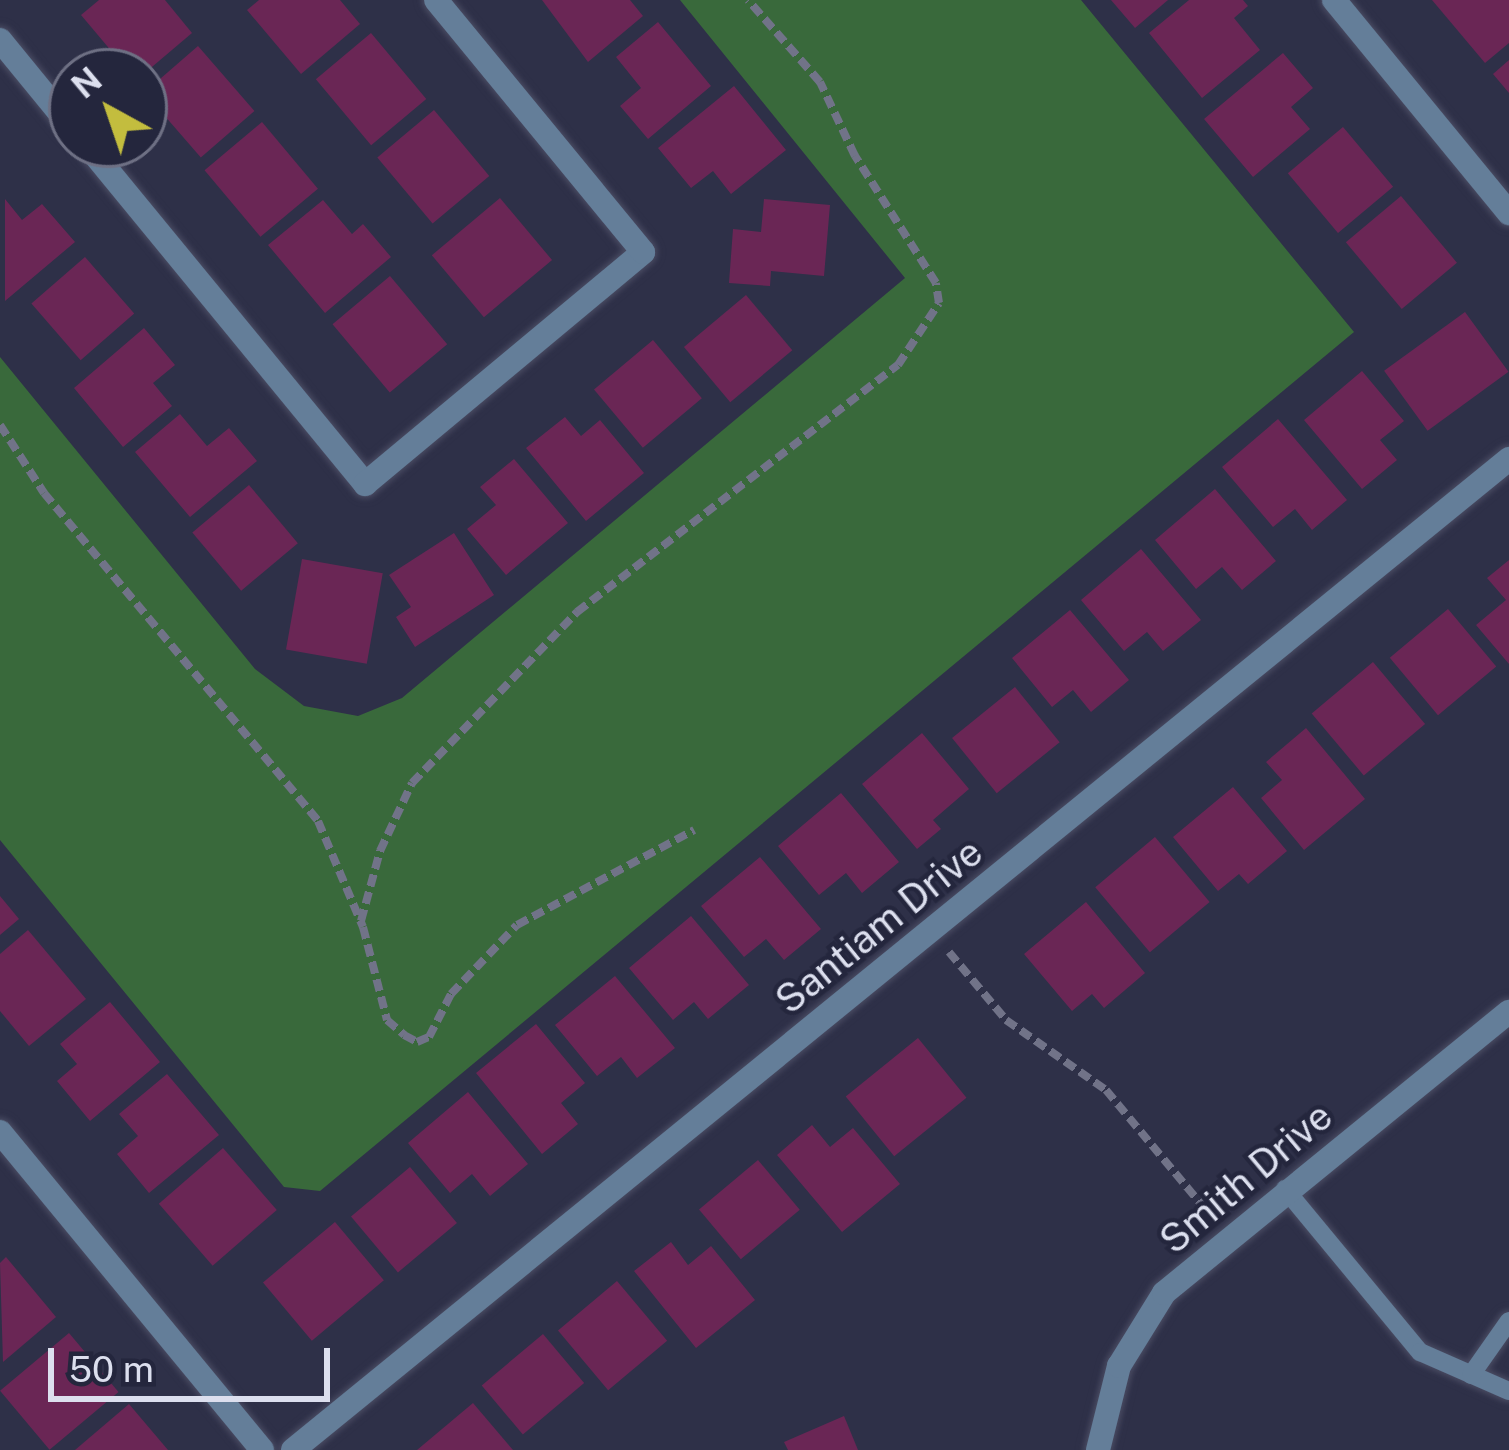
<!DOCTYPE html>
<style>
body{margin:0}
#map{position:relative;width:1509px;height:1450px;overflow:hidden;background:#2e3048;font-family:"Public Sans",sans-serif}
div>[style]{position:absolute}
[style*='--x']{left:calc(var(--x)*1px);top:calc(var(--y)*1px);width:calc(var(--w)*1px);rotate:calc(var(--a)*1deg)}
.green>*{inset:0;background:#39693b}
.building>*{inset:0;background:#6a2655;transform-origin:0 0}
.path>*{height:8px;margin-top:-4px;transform-origin:0;background:repeating-linear-gradient(90deg,#717388 0 12px,transparent 0 18px)}
.roads{filter:drop-shadow(0 0 3px #4a4c63) drop-shadow(0 0 3px #4a4c63)}
.lane>*{height:18px;margin:-9px;padding:0 9px;transform-origin:9px;border-radius:9px;background:#647e99}
.street>*{height:24px;margin:-12px;padding:0 12px;transform-origin:12px;border-radius:12px;background:#647e99}
span{translate:-50% -50%;white-space:nowrap;text-align:center;line-height:1.15;-webkit-text-stroke:9px #24263d;paint-order:stroke}
.street-label{font-size:39px;color:#dcdfee}
.north{position:absolute;left:48px;top:48px;width:120px;height:120px;box-sizing:border-box;background:#24263d;border:3px solid #6e7084;border-radius:50%;rotate:320deg;font-size:33px;font-weight:700;line-height:48px;text-align:center;color:#dcdfee}
.north::after{content:'';display:block;margin:auto;width:42px;height:54px;background:#c3bd3e;clip-path:polygon(50% 0,100% 100%,50% 72%,0 100%)}
.scale{position:absolute;left:48px;top:1348px;width:282px;height:54px;box-sizing:border-box;border:6px solid #dcdfee;border-top:0;padding-left:15px;font-size:36px;line-height:42px;white-space:nowrap;color:#dcdfee;-webkit-text-stroke:9px #24263d;paint-order:stroke}
</style>
<div id="map">
<div class="green">
<i style="clip-path:polygon(680px 0,1081px 0,1354px 332px,320px 1191px,284px 1187px,0 840px,0 357px,255px 669px,304px 706px,358px 716px,402px 698px,905px 278px)"></i>
</div>
<div class="building">
<i style="clip-path:polygon(99px 0,165px 0,192px 33px,146px 72px,129px 72px,81px 15px)"></i>
<i style="clip-path:polygon(259px 0,340px 0,360px 24px,301px 74px,247px 10px)"></i>
<i style="clip-path:polygon(542px 0,630px 0,643px 16px,588px 62px)"></i>
<i style="clip-path:polygon(1111px 0,1168px 0,1135px 28px)"></i>
<i style="clip-path:polygon(1189px 0,1243px 0,1248px 6px,1234px 18px,1260px 50px,1202px 98px,1149px 33px)"></i>
<i style="clip-path:polygon(1432px 0,1509px 0,1509px 43px,1485px 63px)"></i>
<i style="clip-path:polygon(658px 22px,711px 86px,648px 139px,620px 106px,641px 88px,616px 57px)"></i>
<i style="left:371px;top:33px;width:86px;height:72px;rotate:50deg"></i>
<i style="left:198px;top:46px;width:86px;height:71px;rotate:49deg"></i>
<i style="clip-path:polygon(1283px 53px,1313px 88px,1291px 107px,1310px 129px,1253px 177px,1204px 119px)"></i>
<i style="clip-path:polygon(1509px 60px,1509px 93px,1493px 74px)"></i>
<i style="clip-path:polygon(734px 86px,786px 150px,731px 194px,713px 171px,691px 188px,658px 148px)"></i>
<i style="left:434px;top:110px;width:86px;height:74px;rotate:50deg"></i>
<i style="left:262px;top:122px;width:87px;height:75px;rotate:50deg"></i>
<i style="left:1343px;top:127px;width:78px;height:72px;rotate:50deg"></i>
<i style="left:1401px;top:196px;width:87px;height:72px;rotate:50deg"></i>
<i style="left:500px;top:198px;width:81px;height:89px;rotate:50deg"></i>
<i style="clip-path:polygon(5px 199px,22px 220px,42px 204px,75px 242px,5px 301px)"></i>
<i style="clip-path:polygon(764px 199px,830px 205px,824px 276px,771px 271px,770px 286px,729px 283px,733px 229px,761px 232px)"></i>
<i style="clip-path:polygon(323px 200px,352px 234px,363px 224px,391px 257px,325px 313px,268px 245px)"></i>
<i style="left:85px;top:257px;width:75px;height:71px;rotate:49deg"></i>
<i style="left:390px;top:276px;width:89px;height:75px;rotate:50deg"></i>
<i style="left:746px;top:295px;width:72px;height:81px;rotate:50deg"></i>
<i style="left:1465px;top:312px;width:74px;height:100px;rotate:54deg"></i>
<i style="clip-path:polygon(144px 328px,175px 365px,153px 383px,172px 406px,123px 447px,74px 388px)"></i>
<i style="left:653px;top:340px;width:76px;height:77px;rotate:50deg"></i>
<i style="clip-path:polygon(1362px 371px,1404px 421px,1380px 440px,1397px 460px,1362px 489px,1304px 420px)"></i>
<i style="clip-path:polygon(180px 414px,207px 446px,229px 428px,257px 461px,190px 517px,135px 452px)"></i>
<i style="clip-path:polygon(565px 417px,581px 436px,600px 420px,644px 473px,586px 521px,526px 448px)"></i>
<i style="clip-path:polygon(1278px 419px,1347px 500px,1312px 530px,1295px 509px,1273px 527px,1222px 467px)"></i>
<i style="clip-path:polygon(514px 459px,568px 523px,506px 575px,467px 529px,496px 505px,480px 487px)"></i>
<i style="left:249px;top:485px;width:76px;height:74px;rotate:50deg"></i>
<i style="clip-path:polygon(1215px 489px,1276px 561px,1242px 590px,1222px 567px,1196px 589px,1155px 540px)"></i>
<i style="clip-path:polygon(454px 533px,494px 595px,415px 647px,396px 617px,411px 607px,389px 575px)"></i>
<i style="clip-path:polygon(1141px 549px,1201px 620px,1163px 651px,1147px 632px,1124px 651px,1081px 600px)"></i>
<i style="left:302px;top:559px;width:82px;height:92px;rotate:10deg"></i>
<i style="clip-path:polygon(1509px 560px,1509px 664px,1476px 625px,1506px 600px,1487px 578px)"></i>
<i style="left:1448px;top:609px;width:75px;height:76px;rotate:50deg"></i>
<i style="clip-path:polygon(1070px 610px,1129px 680px,1091px 712px,1073px 690px,1052px 707px,1012px 658px)"></i>
<i style="left:1373px;top:662px;width:81px;height:80px;rotate:50deg"></i>
<i style="left:1015px;top:687px;width:71px;height:81px;rotate:51deg"></i>
<i style="clip-path:polygon(1306px 728px,1365px 799px,1304px 850px,1261px 798px,1282px 780px,1266px 762px)"></i>
<i style="clip-path:polygon(922px 733px,969px 789px,933px 820px,941px 829px,917px 849px,862px 784px)"></i>
<i style="clip-path:polygon(1233px 787px,1287px 851px,1248px 884px,1239px 874px,1218px 891px,1173px 837px)"></i>
<i style="clip-path:polygon(841px 793px,899px 862px,862px 893px,846px 873px,819px 895px,778px 846px)"></i>
<i style="left:1155px;top:837px;width:85px;height:78px;rotate:50deg"></i>
<i style="clip-path:polygon(760px 857px,821px 929px,784px 960px,766px 939px,744px 957px,701px 906px)"></i>
<i style="clip-path:polygon(0 896px,19px 919px,0 935px)"></i>
<i style="clip-path:polygon(1086px 902px,1145px 973px,1104px 1008px,1092px 994px,1072px 1011px,1024px 954px)"></i>
<i style="clip-path:polygon(691px 916px,749px 985px,708px 1019px,694px 1002px,673px 1020px,629px 968px)"></i>
<i style="clip-path:polygon(28px 930px,86px 999px,29px 1046px,0 1011px,0 954px)"></i>
<i style="clip-path:polygon(615px 976px,675px 1048px,637px 1078px,621px 1057px,597px 1076px,555px 1025px)"></i>
<i style="clip-path:polygon(110px 1002px,160px 1062px,90px 1121px,57px 1081px,77px 1064px,60px 1044px)"></i>
<i style="clip-path:polygon(536px 1024px,585px 1083px,561px 1103px,578px 1124px,542px 1154px,476px 1073px)"></i>
<i style="left:918px;top:1038px;width:77px;height:93px;rotate:51deg"></i>
<i style="clip-path:polygon(167px 1074px,219px 1135px,149px 1193px,117px 1154px,138px 1136px,119px 1114px)"></i>
<i style="clip-path:polygon(468px 1092px,528px 1164px,490px 1196px,472px 1174px,450px 1193px,408px 1143px)"></i>
<i style="clip-path:polygon(812px 1125px,830px 1147px,853px 1128px,900px 1184px,842px 1232px,777px 1155px)"></i>
<i style="left:223px;top:1148px;width:82px;height:85px;rotate:49deg"></i>
<i style="left:758px;top:1160px;width:65px;height:77px;rotate:50deg"></i>
<i style="left:410px;top:1167px;width:73px;height:77px;rotate:50deg"></i>
<i style="left:335px;top:1222px;width:76px;height:94px;rotate:50deg"></i>
<i style="clip-path:polygon(671px 1242px,688px 1265px,711px 1246px,755px 1300px,696px 1348px,634px 1271px)"></i>
<i style="clip-path:polygon(6px 1257px,56px 1317px,3px 1362px,0 1263px)"></i>
<i style="left:617px;top:1281px;width:78px;height:77px;rotate:50deg"></i>
<i style="left:69px;top:1333px;width:77px;height:90px;rotate:50deg"></i>
<i style="left:543px;top:1334px;width:64px;height:80px;rotate:50deg"></i>
<i style="clip-path:polygon(473px 1403px,513px 1450px,417px 1450px)"></i>
<i style="clip-path:polygon(129px 1404px,168px 1450px,75px 1450px)"></i>
<i style="clip-path:polygon(844px 1416px,858px 1450px,788px 1450px,784px 1442px)"></i>
</div>
<div class="path">
<i style="--x:0;--y:425;--w:81;--a:57.1"></i>
<i style="--x:44;--y:493;--w:427;--a:50.1"></i>
<i style="--x:318;--y:821;--w:115;--a:67"></i>
<i style="--x:363;--y:927;--w:96;--a:75.5"></i>
<i style="--x:387;--y:1020;--w:23;--a:41"></i>
<i style="--x:404;--y:1035;--w:15;--a:28"></i>
<i style="--x:417;--y:1042;--w:13;--a:-23"></i>
<i style="--x:429;--y:1037;--w:48;--a:-62.9"></i>
<i style="--x:451;--y:994;--w:95;--a:-46.3"></i>
<i style="--x:517;--y:925;--w:201;--a:-28.2"></i>
<i style="--x:361;--y:921;--w:73;--a:-74.8"></i>
<i style="--x:380;--y:851;--w:75;--a:-64.8"></i>
<i style="--x:412;--y:783;--w:238;--a:-46"></i>
<i style="--x:577;--y:612;--w:405;--a:-37.6"></i>
<i style="--x:898;--y:365;--w:74;--a:-56.5"></i>
<i style="--x:939;--y:303;--w:20;--a:-99"></i>
<i style="--x:936;--y:283;--w:151;--a:-122.5"></i>
<i style="--x:855;--y:156;--w:82;--a:-115.3"></i>
<i style="--x:820;--y:82;--w:109;--a:-131.3"></i>
<i style="--x:949;--y:952;--w:89;--a:50"></i>
<i style="--x:1006;--y:1020;--w:122;--a:35"></i>
<i style="--x:1106;--y:1090;--w:164;--a:50.2"></i>
</div>
<div class="roads">
<div class="lane">
<i style="--x:1285;--y:1189;--w:212;--a:50.4"></i>
<i style="--x:1420;--y:1352;--w:97;--a:23.7"></i>
<i style="--x:1471;--y:1375;--w:66;--a:-54.9"></i>
</div>
<div class="street">
<i style="--x:1334;--y:0;--w:276;--a:50.6"></i>
<i style="--x:0;--y:40;--w:114;--a:50.7"></i>
<i style="--x:86;--y:144;--w:440;--a:50.6"></i>
<i style="--x:365;--y:484;--w:362;--a:-39.8"></i>
<i style="--x:643;--y:252;--w:326;--a:-129.4"></i>
<i style="--x:0;--y:1132;--w:412;--a:50.5"></i>
<i style="--x:293;--y:1450;--w:1569;--a:-39.18"></i>
<i style="--x:1098;--y:1450;--w:87;--a:-76"></i>
<i style="--x:1119;--y:1366;--w:86;--a:-58.3"></i>
<i style="--x:1164;--y:1293;--w:445;--a:-39.2"></i>
</div>
</div>
<div class="street-label">
<span style="left:879px;top:926px;rotate:-39deg">Santiam Drive</span>
<span style="left:1246px;top:1178px;rotate:-40deg">Smith Drive</span>
</div>
<div class="north">N</div>
<div class="scale">50 m</div>
</div>
